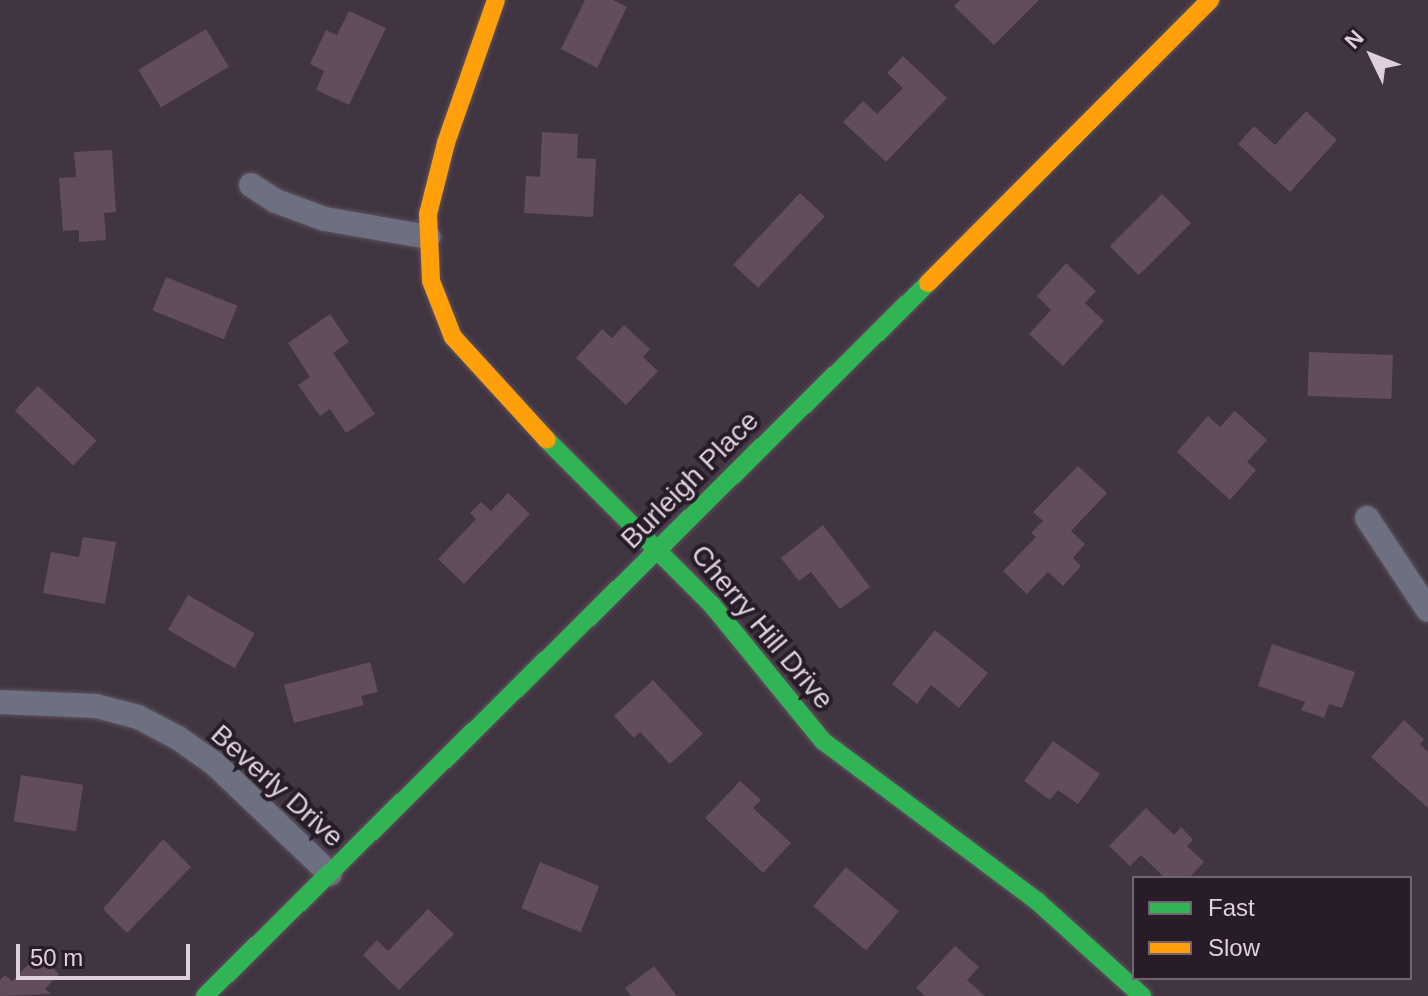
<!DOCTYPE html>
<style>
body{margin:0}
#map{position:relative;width:1428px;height:996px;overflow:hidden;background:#413541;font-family:Arial,sans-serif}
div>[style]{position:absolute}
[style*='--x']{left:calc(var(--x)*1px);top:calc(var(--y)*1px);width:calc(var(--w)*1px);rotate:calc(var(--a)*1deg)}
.building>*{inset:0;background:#614d5b;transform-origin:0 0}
.roads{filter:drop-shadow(0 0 2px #5d525d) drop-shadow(0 0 2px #5d525d)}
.street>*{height:24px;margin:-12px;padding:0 12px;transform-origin:12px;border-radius:12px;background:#6c7081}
.fast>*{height:18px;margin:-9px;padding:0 9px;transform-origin:9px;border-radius:9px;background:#30b455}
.slow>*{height:18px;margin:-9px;padding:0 9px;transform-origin:9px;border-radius:9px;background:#ff9f0a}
span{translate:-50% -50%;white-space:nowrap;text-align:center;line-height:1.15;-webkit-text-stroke:8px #271c27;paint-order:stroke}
.street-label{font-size:28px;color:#dfd0df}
.legend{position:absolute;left:1132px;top:876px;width:280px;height:104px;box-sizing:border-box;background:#271c27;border:2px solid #716471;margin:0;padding:10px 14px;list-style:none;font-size:24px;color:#dfd0df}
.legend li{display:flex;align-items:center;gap:16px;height:40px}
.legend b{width:40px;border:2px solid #716471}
.north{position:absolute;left:1332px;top:16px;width:80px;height:80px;-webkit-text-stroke:6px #271c27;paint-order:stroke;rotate:313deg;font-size:22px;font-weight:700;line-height:32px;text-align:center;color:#dfd0df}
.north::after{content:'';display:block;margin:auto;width:28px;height:36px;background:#dfd0df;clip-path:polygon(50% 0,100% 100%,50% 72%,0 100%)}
.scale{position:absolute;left:16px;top:944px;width:174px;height:36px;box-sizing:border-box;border:4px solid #dfd0df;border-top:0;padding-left:10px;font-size:24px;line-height:28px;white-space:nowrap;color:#dfd0df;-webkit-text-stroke:6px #271c27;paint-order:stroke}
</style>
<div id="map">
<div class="building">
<i style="clip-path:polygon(585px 0,613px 0,627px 7px,597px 68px,561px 49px)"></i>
<i style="clip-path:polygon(960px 0,1039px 0,994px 45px,954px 6px)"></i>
<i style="clip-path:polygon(349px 11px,386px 28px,349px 105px,316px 90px,324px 71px,310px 64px,326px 30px,337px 35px)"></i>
<i style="left:206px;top:29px;width:44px;height:79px;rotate:59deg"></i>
<i style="clip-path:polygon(903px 56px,947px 98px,886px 162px,843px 122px,863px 101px,877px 114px,903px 88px,887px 73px)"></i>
<i style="clip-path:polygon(1306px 111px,1337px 140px,1290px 192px,1238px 144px,1254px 126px,1275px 145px)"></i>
<i style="clip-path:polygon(542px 132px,578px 134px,577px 158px,596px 159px,593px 217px,524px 213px,526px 176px,540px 177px)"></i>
<i style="clip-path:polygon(112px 150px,116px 212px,104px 213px,106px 240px,79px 242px,79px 230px,63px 231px,59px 178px,76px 177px,74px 152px)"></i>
<i style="left:800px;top:193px;width:34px;height:98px;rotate:43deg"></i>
<i style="left:1162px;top:194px;width:41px;height:74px;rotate:45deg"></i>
<i style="clip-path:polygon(1066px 263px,1096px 291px,1085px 303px,1104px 321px,1063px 366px,1029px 334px,1051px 310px,1037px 296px)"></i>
<i style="left:166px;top:277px;width:77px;height:36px;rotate:22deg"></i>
<i style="clip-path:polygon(330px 314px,349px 342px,333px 353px,375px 414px,346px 433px,330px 409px,320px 416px,298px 385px,310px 377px,288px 343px)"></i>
<i style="clip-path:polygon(624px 325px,650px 349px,643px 357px,658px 371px,626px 405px,576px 358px,602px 329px,612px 338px)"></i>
<i style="left:1309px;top:352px;width:84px;height:44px;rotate:2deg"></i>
<i style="left:38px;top:386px;width:80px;height:34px;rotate:43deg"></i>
<i style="clip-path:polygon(1235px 411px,1267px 440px,1247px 462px,1256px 470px,1230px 500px,1177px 452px,1208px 416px,1220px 427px)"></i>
<i style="clip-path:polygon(1078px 466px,1107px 493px,1071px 531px,1085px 544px,1073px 558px,1081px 566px,1063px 586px,1048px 572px,1027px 594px,1003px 571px,1036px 537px,1031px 533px,1043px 521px,1033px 512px)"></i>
<i style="clip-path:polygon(508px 493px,530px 514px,464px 584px,438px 559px,476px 519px,470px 513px,481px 502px,491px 511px)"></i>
<i style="clip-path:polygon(823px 525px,870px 587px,840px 609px,811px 572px,799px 581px,781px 558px)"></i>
<i style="clip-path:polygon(83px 537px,116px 542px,105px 604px,43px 593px,51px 552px,79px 557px)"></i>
<i style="left:188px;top:595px;width:77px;height:40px;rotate:30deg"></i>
<i style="clip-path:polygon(935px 630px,988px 673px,959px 708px,931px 685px,917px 704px,892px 684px)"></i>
<i style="clip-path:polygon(1272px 644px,1355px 672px,1342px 708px,1329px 704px,1324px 718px,1301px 710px,1305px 702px,1258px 686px)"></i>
<i style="clip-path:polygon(370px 662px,378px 692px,361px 696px,364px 705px,294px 723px,284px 685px)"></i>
<i style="clip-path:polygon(653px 680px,703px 734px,670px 764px,640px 732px,634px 738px,614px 716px)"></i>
<i style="clip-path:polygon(1404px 720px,1424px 739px,1420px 744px,1428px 752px,1428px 808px,1371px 757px)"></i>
<i style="clip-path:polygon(1053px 741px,1100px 774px,1078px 804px,1058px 790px,1050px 800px,1024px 781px)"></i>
<i style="left:21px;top:775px;width:63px;height:47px;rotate:9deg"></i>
<i style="clip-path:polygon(740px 781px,761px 800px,753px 808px,791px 843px,763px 873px,705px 818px)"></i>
<i style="clip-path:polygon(1146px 808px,1174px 835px,1181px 827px,1193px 840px,1187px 846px,1204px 862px,1189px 878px,1165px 878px,1141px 855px,1130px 866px,1109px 846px)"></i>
<i style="clip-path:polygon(163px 839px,191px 867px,127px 933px,103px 909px)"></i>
<i style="left:540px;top:862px;width:64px;height:50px;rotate:22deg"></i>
<i style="left:846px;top:867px;width:69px;height:51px;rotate:40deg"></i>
<i style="clip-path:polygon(428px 909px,454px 934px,399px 990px,363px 955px,377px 940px,388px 951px)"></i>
<i style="clip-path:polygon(955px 946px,979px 967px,967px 980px,985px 996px,925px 996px,916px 988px)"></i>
<i style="clip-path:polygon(39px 954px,59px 974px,45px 989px,51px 994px,0 996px,0 980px,5px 975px,12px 981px)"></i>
<i style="clip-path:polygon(654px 966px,677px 996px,631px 996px,625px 988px)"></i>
</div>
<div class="roads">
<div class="street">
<i style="--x:251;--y:185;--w:30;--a:33"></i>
<i style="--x:276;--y:201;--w:52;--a:20.2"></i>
<i style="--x:325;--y:219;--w:105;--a:9.9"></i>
<i style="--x:1367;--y:518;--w:110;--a:56.5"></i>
<i style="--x:0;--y:702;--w:96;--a:2.4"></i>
<i style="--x:96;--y:706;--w:43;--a:14.7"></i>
<i style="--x:138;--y:717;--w:45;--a:27.7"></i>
<i style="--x:178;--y:738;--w:45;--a:35.1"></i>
<i style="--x:215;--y:764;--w:159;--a:43.7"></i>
</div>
<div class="fast">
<i style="--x:547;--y:440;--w:233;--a:45"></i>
<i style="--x:712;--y:605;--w:176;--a:50.8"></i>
<i style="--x:823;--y:741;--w:267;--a:36.8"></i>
<i style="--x:1037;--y:901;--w:142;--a:42.1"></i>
<i style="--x:205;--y:996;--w:1015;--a:-44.6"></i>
</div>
<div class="slow">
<i style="--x:496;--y:0;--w:151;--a:109.3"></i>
<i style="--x:446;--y:143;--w:73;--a:104.2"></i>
<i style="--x:428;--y:214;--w:67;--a:87.4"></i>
<i style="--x:431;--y:281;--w:60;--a:68.6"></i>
<i style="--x:453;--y:337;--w:139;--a:47.6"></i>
<i style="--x:928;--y:283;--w:400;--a:-45.1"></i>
</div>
</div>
<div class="street-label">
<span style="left:690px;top:480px;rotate:-45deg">Burleigh Place</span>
<span style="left:762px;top:627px;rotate:50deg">Cherry Hill Drive</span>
<span style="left:277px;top:786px;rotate:42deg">Beverly Drive</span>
</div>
<ul class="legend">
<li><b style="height:10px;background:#30b455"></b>Fast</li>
<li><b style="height:10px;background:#ff9f0a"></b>Slow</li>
</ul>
<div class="north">N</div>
<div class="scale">50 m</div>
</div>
